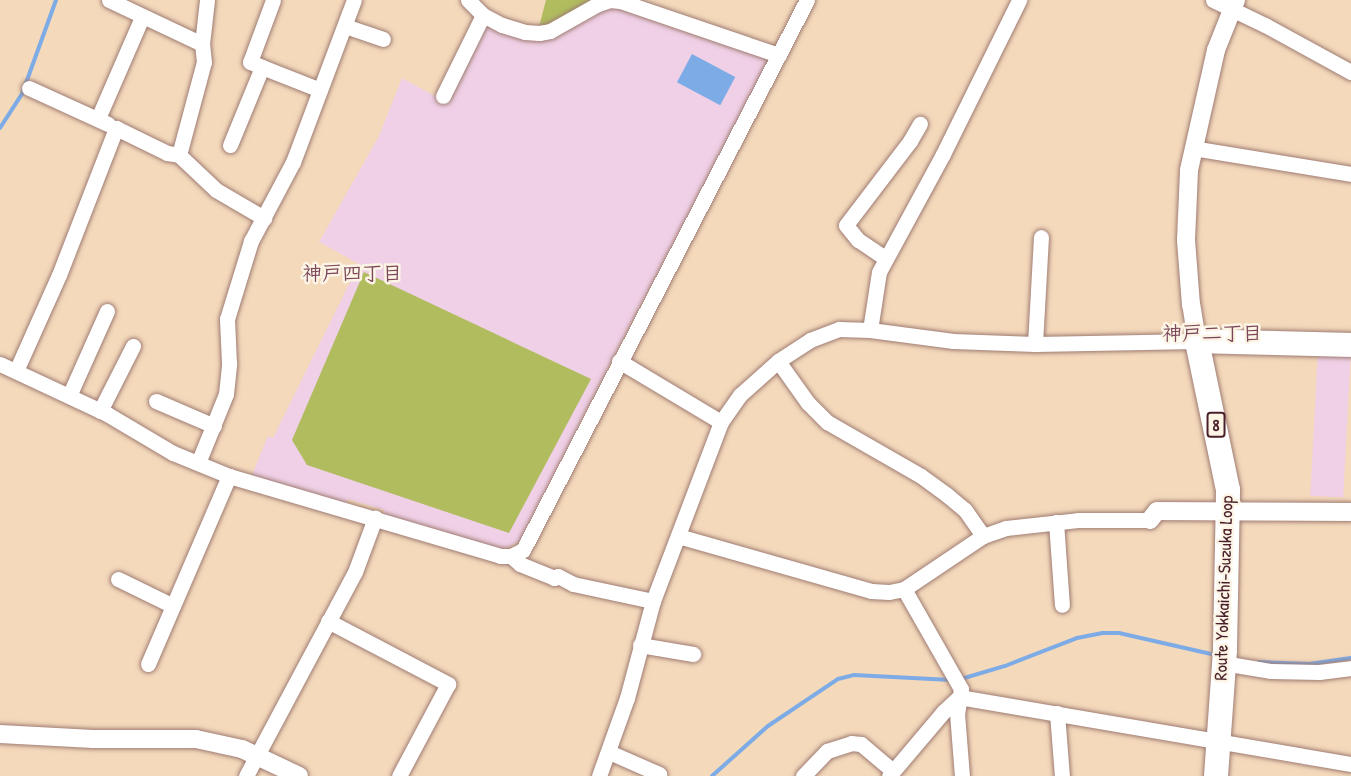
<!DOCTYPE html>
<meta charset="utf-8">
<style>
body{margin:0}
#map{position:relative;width:1351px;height:776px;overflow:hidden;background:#f4d9bb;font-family:"Patrick Hand","Klee One",sans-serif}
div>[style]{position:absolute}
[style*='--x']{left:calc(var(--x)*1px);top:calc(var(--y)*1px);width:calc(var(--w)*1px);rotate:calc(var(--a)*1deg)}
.built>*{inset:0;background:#efd0e6;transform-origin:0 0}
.green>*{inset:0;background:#b0bc5e}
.water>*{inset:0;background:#7dabe6;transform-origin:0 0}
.stream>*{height:4px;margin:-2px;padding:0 2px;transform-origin:2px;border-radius:2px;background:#7dabe6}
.roads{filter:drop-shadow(0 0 2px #9f7c73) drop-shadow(0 0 2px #9f7c73)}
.minor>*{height:15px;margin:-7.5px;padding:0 7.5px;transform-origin:7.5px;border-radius:7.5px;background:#fff}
.tertiary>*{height:18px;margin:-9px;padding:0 9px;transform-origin:9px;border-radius:9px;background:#fff}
.primary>*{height:24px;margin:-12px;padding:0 12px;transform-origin:12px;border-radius:12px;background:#fff}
span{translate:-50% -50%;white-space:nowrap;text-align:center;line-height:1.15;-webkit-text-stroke:5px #fcf5e5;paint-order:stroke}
.shield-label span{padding:2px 4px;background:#fcf5e5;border:2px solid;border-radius:4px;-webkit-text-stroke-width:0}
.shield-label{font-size:16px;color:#4a1f2b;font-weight:700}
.street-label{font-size:18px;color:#4a1f2b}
.neighbourhood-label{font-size:20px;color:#7d475b;font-weight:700}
</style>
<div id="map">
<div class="built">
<i style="clip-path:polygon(608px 7px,625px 9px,765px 55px,768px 63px,615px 354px,520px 541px,499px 552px,383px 516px,384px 510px,348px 499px,346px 506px,251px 477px,268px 436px,273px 438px,359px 264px,319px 242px,379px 136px,402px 78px,446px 102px,486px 23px,520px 38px)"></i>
<i style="left:1318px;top:348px;width:33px;height:148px;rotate:3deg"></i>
</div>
<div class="green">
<i style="clip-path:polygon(546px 0,592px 0,551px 24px,539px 27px)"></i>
<i style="clip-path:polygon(364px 272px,591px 379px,509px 533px,307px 465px,292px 440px)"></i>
</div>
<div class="water">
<i style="left:692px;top:54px;width:49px;height:32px;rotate:28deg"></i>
</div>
<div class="stream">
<i style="--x:0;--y:128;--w:40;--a:-57.1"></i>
<i style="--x:22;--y:94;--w:100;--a:-70.1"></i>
<i style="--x:1259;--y:662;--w:50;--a:2.3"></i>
<i style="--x:1309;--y:664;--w:42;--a:-8.1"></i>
<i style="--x:961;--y:679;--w:46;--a:-16.5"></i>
<i style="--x:1005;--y:666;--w:77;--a:-21.3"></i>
<i style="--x:1077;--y:638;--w:26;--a:-11"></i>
<i style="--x:1103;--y:633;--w:16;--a:0"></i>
<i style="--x:1119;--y:633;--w:99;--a:12.8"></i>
<i style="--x:712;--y:776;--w:75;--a:-41.8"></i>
<i style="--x:768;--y:726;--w:84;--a:-33.9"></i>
<i style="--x:838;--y:679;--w:16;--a:-14"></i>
<i style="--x:854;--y:675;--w:97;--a:3"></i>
</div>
<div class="roads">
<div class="minor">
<i style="--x:109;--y:0;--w:103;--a:25.3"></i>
<i style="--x:468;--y:0;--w:21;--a:45"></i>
<i style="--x:483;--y:15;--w:21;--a:28"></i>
<i style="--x:502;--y:25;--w:24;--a:17"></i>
<i style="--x:525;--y:32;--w:14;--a:4"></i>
<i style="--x:539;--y:33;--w:11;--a:-10"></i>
<i style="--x:550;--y:31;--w:55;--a:-29.4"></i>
<i style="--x:598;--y:4;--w:13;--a:-18"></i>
<i style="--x:610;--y:0;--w:10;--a:6"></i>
<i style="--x:620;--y:1;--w:168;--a:18.8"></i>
<i style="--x:1213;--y:0;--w:58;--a:25.7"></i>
<i style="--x:1265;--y:25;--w:98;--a:28.7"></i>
<i style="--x:345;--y:26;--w:40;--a:18.9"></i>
<i style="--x:262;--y:67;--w:13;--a:-157"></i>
<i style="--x:250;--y:62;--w:66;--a:-69.6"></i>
<i style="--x:29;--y:88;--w:87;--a:24.5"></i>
<i style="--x:443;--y:96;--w:90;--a:-63.7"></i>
<i style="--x:99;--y:116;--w:108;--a:-66.5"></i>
<i style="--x:230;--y:145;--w:84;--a:-67.7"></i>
<i style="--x:262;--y:67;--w:62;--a:21.6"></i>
<i style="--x:1193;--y:148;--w:160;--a:9.3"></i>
<i style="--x:179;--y:155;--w:96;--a:-75"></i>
<i style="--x:204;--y:62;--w:18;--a:-96"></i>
<i style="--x:202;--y:44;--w:44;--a:-83.5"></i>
<i style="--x:885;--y:258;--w:32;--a:-146"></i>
<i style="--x:858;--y:240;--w:19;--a:-129"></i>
<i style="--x:846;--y:225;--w:106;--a:-52.7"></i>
<i style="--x:910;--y:141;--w:20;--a:-60"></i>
<i style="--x:870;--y:330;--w:59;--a:-81.2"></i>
<i style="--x:879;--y:272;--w:134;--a:-61.5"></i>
<i style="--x:943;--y:154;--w:172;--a:-63.7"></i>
<i style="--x:1035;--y:344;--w:107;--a:-86.8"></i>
<i style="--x:619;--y:361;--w:119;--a:30.9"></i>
<i style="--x:778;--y:361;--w:52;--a:54.5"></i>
<i style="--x:808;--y:403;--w:27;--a:45"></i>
<i style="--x:827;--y:422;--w:108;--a:29.9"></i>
<i style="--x:921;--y:476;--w:32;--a:36"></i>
<i style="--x:947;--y:495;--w:23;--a:40"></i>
<i style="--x:965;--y:510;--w:32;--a:55"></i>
<i style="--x:0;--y:364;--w:118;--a:25"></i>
<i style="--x:107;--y:414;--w:77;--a:30.6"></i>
<i style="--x:173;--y:453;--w:61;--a:22.3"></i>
<i style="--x:229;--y:476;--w:283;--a:16.4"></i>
<i style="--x:500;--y:556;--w:11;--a:0"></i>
<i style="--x:511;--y:556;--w:13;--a:-27"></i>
<i style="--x:523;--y:550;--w:619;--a:-62.69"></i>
<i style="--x:16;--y:371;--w:105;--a:-65.9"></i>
<i style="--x:59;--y:275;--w:158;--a:-68.8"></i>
<i style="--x:116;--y:128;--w:57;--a:26.1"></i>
<i style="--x:167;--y:153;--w:12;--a:9"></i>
<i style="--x:179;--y:155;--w:51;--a:43.4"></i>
<i style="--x:216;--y:190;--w:56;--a:30.3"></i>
<i style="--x:69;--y:396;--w:93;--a:-65.9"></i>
<i style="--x:156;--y:401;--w:63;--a:23.3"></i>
<i style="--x:100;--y:411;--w:73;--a:-63.1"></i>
<i style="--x:198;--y:463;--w:74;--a:-67.9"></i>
<i style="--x:226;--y:394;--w:31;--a:-84"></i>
<i style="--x:229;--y:363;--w:44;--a:-92.6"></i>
<i style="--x:227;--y:319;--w:82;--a:-72.9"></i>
<i style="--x:251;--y:241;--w:89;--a:-62"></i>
<i style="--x:293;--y:162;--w:173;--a:-69.4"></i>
<i style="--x:1056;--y:522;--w:83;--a:85.9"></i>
<i style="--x:678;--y:536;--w:201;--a:15.9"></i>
<i style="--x:871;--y:591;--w:18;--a:3"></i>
<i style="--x:889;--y:592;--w:15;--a:-11"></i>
<i style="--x:904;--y:589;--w:95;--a:-33.9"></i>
<i style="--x:983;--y:536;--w:24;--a:-19"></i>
<i style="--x:1006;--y:528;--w:72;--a:-6.3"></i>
<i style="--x:1078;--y:520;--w:72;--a:0"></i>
<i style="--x:511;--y:556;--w:12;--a:42"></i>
<i style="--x:520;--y:564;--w:37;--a:22"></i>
<i style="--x:554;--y:578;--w:4;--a:-27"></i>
<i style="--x:558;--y:576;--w:17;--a:28"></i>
<i style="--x:573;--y:584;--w:82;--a:12"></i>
<i style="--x:118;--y:579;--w:61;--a:26.1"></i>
<i style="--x:904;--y:589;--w:115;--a:60.3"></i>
<i style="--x:961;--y:689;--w:24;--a:99"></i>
<i style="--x:957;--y:713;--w:63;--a:85.5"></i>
<i style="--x:328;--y:621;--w:136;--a:27.7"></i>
<i style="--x:448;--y:684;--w:104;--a:118"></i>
<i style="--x:640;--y:645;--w:54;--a:9.6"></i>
<i style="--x:1223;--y:663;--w:49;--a:9.5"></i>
<i style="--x:1271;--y:671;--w:48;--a:1.2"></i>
<i style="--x:1319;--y:672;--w:32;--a:-7"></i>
<i style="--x:148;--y:664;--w:205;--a:-66.7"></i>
<i style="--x:1057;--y:713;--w:63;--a:85.5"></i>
<i style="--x:609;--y:752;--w:55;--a:23.7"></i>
<i style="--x:246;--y:776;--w:231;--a:-61.9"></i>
<i style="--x:355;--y:572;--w:58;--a:-69.7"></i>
<i style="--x:599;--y:776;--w:83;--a:-70.3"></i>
<i style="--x:627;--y:698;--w:100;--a:-75"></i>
<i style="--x:653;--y:601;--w:191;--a:-69.2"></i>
<i style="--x:721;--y:422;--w:33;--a:-55"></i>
<i style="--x:740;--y:395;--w:51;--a:-41.8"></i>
<i style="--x:778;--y:361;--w:38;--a:-33"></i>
<i style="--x:810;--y:340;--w:31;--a:-21"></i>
<i style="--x:839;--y:329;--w:31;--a:2"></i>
<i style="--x:870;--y:330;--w:84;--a:7.5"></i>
<i style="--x:953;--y:341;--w:82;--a:2.1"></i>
<i style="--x:1035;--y:344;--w:162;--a:-1.1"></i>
<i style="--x:803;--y:776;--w:35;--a:-46"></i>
<i style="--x:827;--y:751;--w:25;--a:-18"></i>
<i style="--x:851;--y:743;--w:10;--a:6"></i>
<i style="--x:861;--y:744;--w:42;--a:40.2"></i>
<i style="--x:889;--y:776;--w:84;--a:-49.8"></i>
<i style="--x:943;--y:712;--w:22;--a:-43"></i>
<i style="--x:959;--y:697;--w:398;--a:9.7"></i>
</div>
<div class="tertiary">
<i style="--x:1197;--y:341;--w:36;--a:-99"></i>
<i style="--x:1191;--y:305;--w:65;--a:-94.4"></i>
<i style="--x:1186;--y:240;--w:70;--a:-87.5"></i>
<i style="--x:1189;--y:170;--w:123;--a:-77.3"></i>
<i style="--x:1216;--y:50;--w:54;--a:-68.2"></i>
<i style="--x:1150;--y:520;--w:11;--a:-52"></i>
<i style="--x:1157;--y:511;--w:194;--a:0.3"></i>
<i style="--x:0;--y:734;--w:93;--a:3.1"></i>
<i style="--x:93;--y:739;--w:103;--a:0"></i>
<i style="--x:196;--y:739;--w:47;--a:12.3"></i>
<i style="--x:242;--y:749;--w:63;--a:25.3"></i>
</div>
<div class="primary">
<i style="--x:1216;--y:776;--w:127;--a:-85.9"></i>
<i style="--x:1225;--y:649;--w:159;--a:-88.9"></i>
<i style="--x:1228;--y:490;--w:152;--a:-101.8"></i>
<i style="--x:1197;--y:341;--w:154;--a:1.5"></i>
</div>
</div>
<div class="shield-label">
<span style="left:1216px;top:425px">8</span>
</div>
<div class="street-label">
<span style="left:1224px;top:588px;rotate:-88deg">Route Yokkaichi-Suzuka Loop</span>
</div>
<div class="neighbourhood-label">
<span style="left:352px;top:272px">神戸四丁目</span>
<span style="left:1212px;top:332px">神戸二丁目</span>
</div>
</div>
